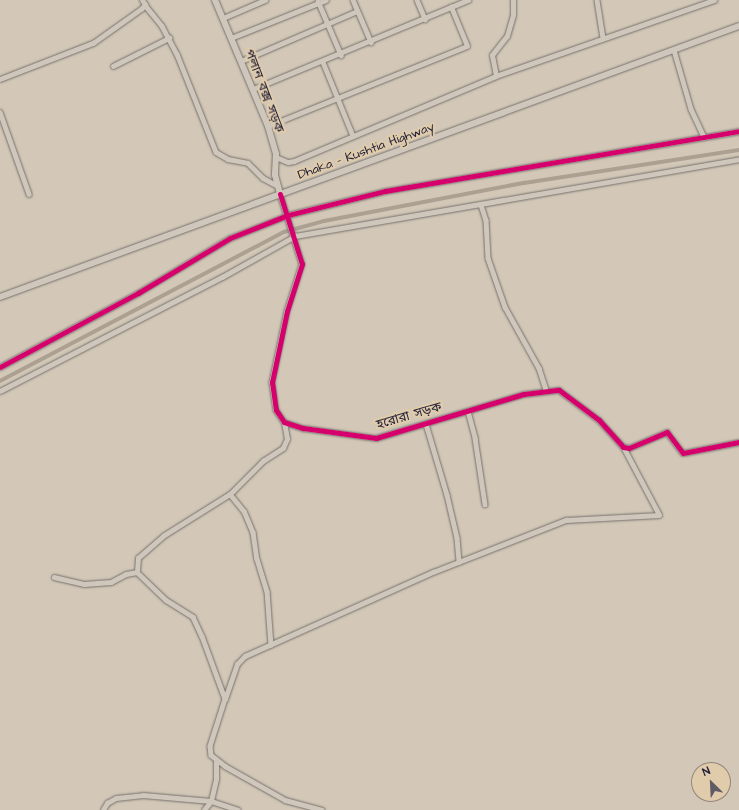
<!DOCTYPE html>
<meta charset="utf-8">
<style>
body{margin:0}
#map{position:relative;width:739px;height:810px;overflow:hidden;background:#d3c8b7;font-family:"Architects Daughter","Noto Sans Bengali",sans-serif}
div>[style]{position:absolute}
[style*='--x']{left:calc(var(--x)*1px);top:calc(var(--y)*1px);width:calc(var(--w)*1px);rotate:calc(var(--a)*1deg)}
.canal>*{height:4px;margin:-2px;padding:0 2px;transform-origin:2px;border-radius:2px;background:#aca092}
.roads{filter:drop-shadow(0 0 1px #76716e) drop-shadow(0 0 1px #76716e)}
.minor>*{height:4.5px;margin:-2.25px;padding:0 2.25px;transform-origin:2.25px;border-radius:2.25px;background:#cfc7bb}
.major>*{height:6px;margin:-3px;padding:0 3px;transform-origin:3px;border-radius:3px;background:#cfc7bb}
.cycleway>*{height:5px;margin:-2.5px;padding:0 2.5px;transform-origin:2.5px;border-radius:2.5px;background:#d6006c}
span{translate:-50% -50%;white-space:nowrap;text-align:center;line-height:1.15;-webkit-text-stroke:4px #e0cbaa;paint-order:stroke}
.street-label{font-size:13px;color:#22223b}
.north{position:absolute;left:691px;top:762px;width:40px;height:40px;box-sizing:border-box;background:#e0cbaa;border:1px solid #94877e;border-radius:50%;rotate:336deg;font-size:11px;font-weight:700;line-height:16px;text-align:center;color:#22223b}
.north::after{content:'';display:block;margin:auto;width:14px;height:18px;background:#605c66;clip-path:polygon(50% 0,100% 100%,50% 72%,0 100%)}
</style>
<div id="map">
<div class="canal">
<i style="--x:0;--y:381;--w:321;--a:-27.7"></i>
<i style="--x:284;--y:232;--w:41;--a:-15.4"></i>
<i style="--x:324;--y:221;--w:204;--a:-10.8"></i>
<i style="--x:524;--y:183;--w:218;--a:-8.7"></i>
</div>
<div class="roads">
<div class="minor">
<i style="--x:353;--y:0;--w:46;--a:66.8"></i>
<i style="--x:417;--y:0;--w:21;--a:67"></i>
<i style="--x:597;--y:0;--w:39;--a:81"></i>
<i style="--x:318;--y:1;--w:59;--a:66.9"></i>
<i style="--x:145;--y:5;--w:27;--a:51"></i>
<i style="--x:162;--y:26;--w:32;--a:62"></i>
<i style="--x:177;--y:54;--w:105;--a:68.3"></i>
<i style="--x:216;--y:152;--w:14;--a:30"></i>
<i style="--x:228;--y:159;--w:20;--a:11"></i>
<i style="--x:248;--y:163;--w:21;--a:45"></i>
<i style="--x:263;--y:178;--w:17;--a:28"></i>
<i style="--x:223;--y:18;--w:46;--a:-23.2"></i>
<i style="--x:231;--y:38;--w:102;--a:-21.8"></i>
<i style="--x:674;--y:50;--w:61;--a:73.9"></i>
<i style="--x:691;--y:109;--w:31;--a:65"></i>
<i style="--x:241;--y:61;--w:126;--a:-23.3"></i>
<i style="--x:323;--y:62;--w:80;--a:67.9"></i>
<i style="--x:113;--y:66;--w:63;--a:-26.6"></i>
<i style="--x:496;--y:76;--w:21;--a:-101"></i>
<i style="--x:492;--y:55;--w:24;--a:-52"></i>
<i style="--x:507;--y:36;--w:22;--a:-74"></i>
<i style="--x:513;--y:15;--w:15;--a:-90"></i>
<i style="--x:0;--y:79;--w:100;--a:-21.2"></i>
<i style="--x:93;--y:43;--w:59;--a:-35.3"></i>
<i style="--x:141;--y:9;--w:6;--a:-45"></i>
<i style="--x:145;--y:5;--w:6;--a:-121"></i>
<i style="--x:253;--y:89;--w:233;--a:-22.5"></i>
<i style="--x:0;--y:112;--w:87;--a:70.5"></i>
<i style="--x:268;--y:126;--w:214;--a:-21.9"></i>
<i style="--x:467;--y:46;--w:42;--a:-112.3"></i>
<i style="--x:276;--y:157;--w:13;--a:23"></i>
<i style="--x:288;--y:162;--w:6;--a:-9"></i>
<i style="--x:294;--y:161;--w:219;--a:-22.8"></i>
<i style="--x:496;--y:76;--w:231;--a:-19.2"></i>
<i style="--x:280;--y:194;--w:73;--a:72.6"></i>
<i style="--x:302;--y:264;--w:49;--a:107.7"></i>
<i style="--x:287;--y:311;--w:73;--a:101.9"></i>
<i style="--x:272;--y:382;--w:28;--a:82"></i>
<i style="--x:276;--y:410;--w:14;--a:56"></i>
<i style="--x:284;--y:422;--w:20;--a:18"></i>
<i style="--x:303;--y:428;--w:74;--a:7.8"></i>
<i style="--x:376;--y:438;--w:154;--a:-16.6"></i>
<i style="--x:524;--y:394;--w:35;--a:-7"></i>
<i style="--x:559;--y:390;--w:50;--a:36.9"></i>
<i style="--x:599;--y:420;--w:36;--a:48"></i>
<i style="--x:623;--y:447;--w:6;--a:9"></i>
<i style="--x:629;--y:448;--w:41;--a:-22.8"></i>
<i style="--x:667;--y:432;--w:26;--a:53"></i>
<i style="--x:683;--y:453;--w:57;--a:-11.1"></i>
<i style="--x:481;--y:205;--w:16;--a:72"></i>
<i style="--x:486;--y:220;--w:38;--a:87"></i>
<i style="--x:488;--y:258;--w:52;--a:70.9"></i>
<i style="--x:505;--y:307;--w:70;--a:60.9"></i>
<i style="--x:539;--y:368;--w:23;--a:72"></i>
<i style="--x:0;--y:367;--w:157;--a:-28.2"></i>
<i style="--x:138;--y:293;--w:107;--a:-30.9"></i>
<i style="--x:230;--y:238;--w:62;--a:-21.6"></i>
<i style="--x:288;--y:215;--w:100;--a:-13.9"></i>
<i style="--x:385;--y:191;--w:359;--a:-9.6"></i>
<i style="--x:0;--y:391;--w:250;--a:-27.2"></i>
<i style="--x:222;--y:277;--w:84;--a:-29.3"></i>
<i style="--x:295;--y:236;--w:451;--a:-9.8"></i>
<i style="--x:468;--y:411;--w:28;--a:75"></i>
<i style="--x:475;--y:438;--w:67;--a:81.4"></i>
<i style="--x:426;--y:424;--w:74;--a:73.5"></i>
<i style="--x:447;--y:495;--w:44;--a:76.9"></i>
<i style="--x:457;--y:538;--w:24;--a:85"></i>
<i style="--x:230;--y:494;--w:22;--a:51"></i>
<i style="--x:244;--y:511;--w:23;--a:67"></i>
<i style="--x:253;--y:532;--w:27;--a:82"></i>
<i style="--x:257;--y:559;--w:34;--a:73"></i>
<i style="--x:267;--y:591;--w:54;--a:85.8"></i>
<i style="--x:137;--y:572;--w:40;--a:44"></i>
<i style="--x:166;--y:600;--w:32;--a:32"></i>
<i style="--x:193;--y:617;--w:21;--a:65"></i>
<i style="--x:202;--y:636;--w:67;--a:69.9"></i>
<i style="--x:225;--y:699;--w:49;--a:107.7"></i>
<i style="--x:210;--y:746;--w:9;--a:84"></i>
<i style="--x:211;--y:755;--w:18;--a:38"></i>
<i style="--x:225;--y:766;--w:69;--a:29.5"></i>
<i style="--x:285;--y:800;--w:38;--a:15"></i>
<i style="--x:54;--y:577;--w:31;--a:13"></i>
<i style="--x:84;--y:584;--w:13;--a:-4"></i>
<i style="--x:97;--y:583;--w:14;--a:-4"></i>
<i style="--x:111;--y:582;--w:17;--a:-28"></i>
<i style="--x:126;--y:574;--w:11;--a:-10"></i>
<i style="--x:137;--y:572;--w:14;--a:-86"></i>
<i style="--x:138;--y:558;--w:33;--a:-41"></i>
<i style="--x:163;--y:536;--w:79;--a:-32.1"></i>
<i style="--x:230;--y:494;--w:47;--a:-45"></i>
<i style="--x:263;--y:461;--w:24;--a:-33"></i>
<i style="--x:283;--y:448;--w:10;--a:-66"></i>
<i style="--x:287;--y:439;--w:17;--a:-100"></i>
<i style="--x:225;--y:699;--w:37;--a:-71"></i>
<i style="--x:237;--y:664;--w:11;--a:-45"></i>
<i style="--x:245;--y:656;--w:206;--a:-24.1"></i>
<i style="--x:433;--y:572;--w:143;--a:-21.4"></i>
<i style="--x:566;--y:520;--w:93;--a:-3.1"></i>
<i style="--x:659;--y:515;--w:77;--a:-117.9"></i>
<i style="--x:103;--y:810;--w:8;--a:-60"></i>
<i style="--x:107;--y:803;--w:10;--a:-29"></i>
<i style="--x:116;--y:798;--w:27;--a:-6"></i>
<i style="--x:143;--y:795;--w:68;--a:5"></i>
<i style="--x:211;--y:801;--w:28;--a:18"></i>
<i style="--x:204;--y:810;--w:11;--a:-52"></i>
<i style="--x:211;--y:801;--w:23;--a:-77"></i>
<i style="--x:216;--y:779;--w:18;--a:-90"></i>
</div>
<div class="major">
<i style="--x:215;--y:0;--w:137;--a:67.2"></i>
<i style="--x:268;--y:126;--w:29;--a:74"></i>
<i style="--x:276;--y:154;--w:21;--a:93"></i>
<i style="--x:275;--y:175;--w:20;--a:75"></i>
<i style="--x:0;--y:297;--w:787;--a:-20.14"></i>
</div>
</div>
<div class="cycleway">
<i style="--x:280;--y:194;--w:73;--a:72.6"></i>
<i style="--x:302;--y:264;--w:49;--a:107.7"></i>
<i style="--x:287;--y:311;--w:73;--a:101.9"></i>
<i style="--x:272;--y:382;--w:28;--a:82"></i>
<i style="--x:276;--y:410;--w:14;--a:56"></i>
<i style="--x:284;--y:422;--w:20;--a:18"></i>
<i style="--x:303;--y:428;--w:74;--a:7.8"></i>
<i style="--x:376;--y:438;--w:154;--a:-16.6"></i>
<i style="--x:524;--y:394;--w:35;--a:-7"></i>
<i style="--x:559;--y:390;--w:50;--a:36.9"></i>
<i style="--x:599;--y:420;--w:36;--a:48"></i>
<i style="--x:623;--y:447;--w:6;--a:9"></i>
<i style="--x:629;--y:448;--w:41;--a:-22.8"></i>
<i style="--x:667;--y:432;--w:26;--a:53"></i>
<i style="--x:683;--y:453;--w:57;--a:-11.1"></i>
<i style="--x:0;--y:367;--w:157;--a:-28.2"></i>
<i style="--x:138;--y:293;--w:107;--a:-30.9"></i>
<i style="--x:230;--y:238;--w:62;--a:-21.6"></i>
<i style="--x:288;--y:215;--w:100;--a:-13.9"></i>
<i style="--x:385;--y:191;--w:359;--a:-9.6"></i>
</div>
<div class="street-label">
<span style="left:264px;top:91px;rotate:69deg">পলান বক্স সড়ক</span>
<span style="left:366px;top:151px;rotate:-20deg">Dhaka - Kushtia Highway</span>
<span style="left:409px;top:416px;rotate:-16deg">হরোরা সড়ক</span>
</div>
<div class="north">N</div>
</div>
